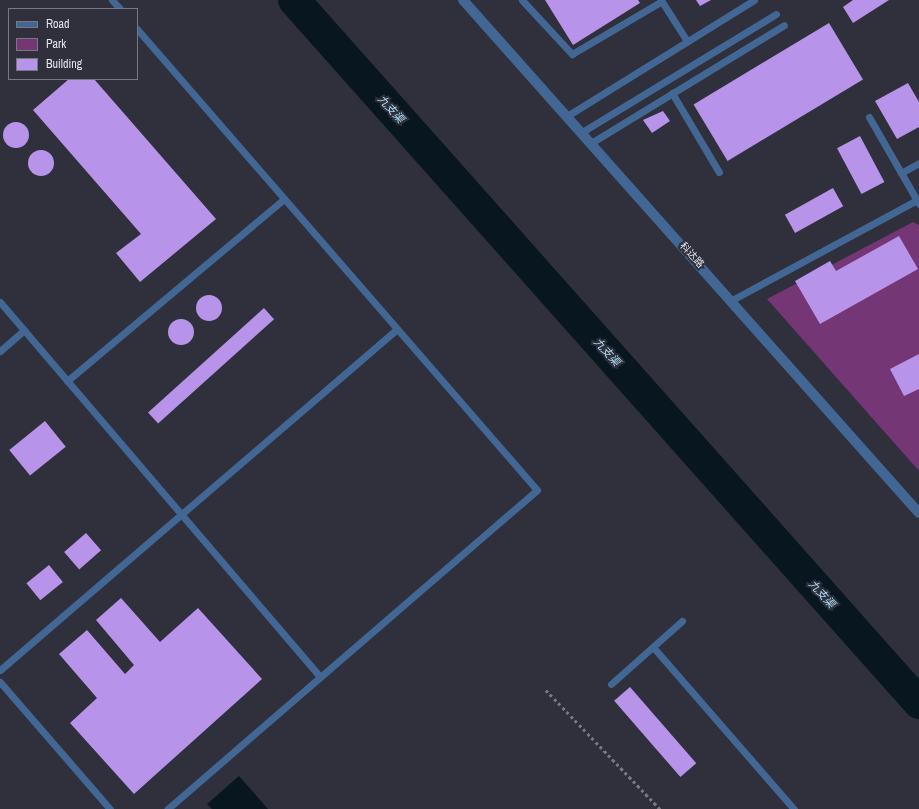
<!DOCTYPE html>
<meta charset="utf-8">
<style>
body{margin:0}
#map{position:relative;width:919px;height:809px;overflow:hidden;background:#2f303c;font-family:"Archivo Narrow","Noto Sans SC",sans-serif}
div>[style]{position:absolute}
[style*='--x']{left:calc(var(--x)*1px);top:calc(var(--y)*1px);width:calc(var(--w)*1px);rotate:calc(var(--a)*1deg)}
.green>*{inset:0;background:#743675}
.water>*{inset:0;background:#08171f}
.river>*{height:32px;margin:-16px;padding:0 16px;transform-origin:16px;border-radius:16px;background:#08171f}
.building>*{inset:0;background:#b893ea;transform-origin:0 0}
.round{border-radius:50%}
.path>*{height:2.5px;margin-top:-1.25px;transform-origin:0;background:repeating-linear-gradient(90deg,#777883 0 3px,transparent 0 6px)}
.service>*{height:7px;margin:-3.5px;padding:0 3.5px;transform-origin:3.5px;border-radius:3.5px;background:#436795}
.tertiary>*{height:10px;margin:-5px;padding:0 5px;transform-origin:5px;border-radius:5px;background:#436795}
span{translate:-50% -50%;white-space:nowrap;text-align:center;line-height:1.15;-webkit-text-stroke:4px #2f303c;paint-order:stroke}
.street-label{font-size:10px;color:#e3e4ec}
.water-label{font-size:11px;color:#aadcf6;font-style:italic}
.legend{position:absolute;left:8px;top:8px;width:130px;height:72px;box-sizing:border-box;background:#2f303c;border:1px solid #777882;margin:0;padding:5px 7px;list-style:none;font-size:12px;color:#e3e4ec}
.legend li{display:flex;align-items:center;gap:8px;height:20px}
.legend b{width:20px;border:1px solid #777882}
</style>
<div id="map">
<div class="green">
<i style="clip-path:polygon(913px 222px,919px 225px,919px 471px,767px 299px)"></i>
</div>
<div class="water">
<i style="clip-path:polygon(239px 776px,268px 809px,212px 809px,207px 804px)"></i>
</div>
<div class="river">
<i style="--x:294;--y:0;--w:941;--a:48.36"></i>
</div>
<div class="building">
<i style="clip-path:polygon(545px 0,638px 0,640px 3px,573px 45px)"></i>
<i style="clip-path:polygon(696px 0,711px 0,700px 6px)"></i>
<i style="clip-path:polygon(853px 0,889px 0,853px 23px,843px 7px)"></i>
<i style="left:829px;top:23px;width:66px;height:158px;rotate:59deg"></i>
<i style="clip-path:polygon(69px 79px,94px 79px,216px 219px,140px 282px,116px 253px,141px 234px,33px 110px)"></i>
<i style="clip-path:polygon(908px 83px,919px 102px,919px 127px,897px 139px,875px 101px)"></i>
<i style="clip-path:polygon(663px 111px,670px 121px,652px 133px,643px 120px)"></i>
<i class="round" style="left:3px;top:122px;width:26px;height:26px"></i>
<i style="left:860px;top:136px;width:52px;height:26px;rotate:62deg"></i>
<i class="round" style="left:28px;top:150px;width:26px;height:26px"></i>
<i style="left:833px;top:188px;width:21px;height:55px;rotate:61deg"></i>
<i style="clip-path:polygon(899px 236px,918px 269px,820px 324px,795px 281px,830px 261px,836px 271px)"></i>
<i class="round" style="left:196px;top:295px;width:26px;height:26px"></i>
<i style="left:264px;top:308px;width:15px;height:156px;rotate:48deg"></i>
<i class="round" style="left:168px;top:319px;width:26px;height:26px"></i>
<i style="clip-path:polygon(919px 354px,919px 389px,904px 396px,890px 369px)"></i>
<i style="left:45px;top:421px;width:33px;height:46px;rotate:51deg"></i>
<i style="left:86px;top:533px;width:23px;height:29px;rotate:49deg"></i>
<i style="left:49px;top:565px;width:22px;height:29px;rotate:51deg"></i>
<i style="clip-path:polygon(121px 598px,160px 642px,198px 608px,262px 679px,134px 794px,70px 723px,97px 698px,59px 654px,87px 630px,125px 674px,134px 665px,96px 620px)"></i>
<i style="left:630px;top:687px;width:101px;height:21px;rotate:49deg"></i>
</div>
<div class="path">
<i style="--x:546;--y:690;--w:165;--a:46.2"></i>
</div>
<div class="service">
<i style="--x:112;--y:0;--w:12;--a:48"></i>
<i style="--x:522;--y:0;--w:74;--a:47.2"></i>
<i style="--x:572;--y:54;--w:104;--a:-30.5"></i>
<i style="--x:661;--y:0;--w:49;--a:57.6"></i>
<i style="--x:137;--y:29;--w:610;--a:49.05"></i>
<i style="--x:537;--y:490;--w:488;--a:139.2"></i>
<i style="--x:672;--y:93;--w:92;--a:59.3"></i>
<i style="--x:567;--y:116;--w:220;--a:-31.8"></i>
<i style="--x:869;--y:117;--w:100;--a:60.1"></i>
<i style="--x:582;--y:132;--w:227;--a:-31.3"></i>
<i style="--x:591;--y:143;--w:226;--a:-31.4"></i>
<i style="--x:901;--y:173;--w:21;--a:-29"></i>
<i style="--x:732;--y:300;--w:210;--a:-28.4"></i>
<i style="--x:0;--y:302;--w:493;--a:49.5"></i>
<i style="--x:0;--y:351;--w:32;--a:-41"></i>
<i style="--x:67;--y:381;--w:283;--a:-40"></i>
<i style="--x:653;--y:647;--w:215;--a:49"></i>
<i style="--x:0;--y:670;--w:523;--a:-40.66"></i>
<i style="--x:0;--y:682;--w:168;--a:49.1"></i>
<i style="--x:611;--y:684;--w:95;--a:-41.6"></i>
</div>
<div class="tertiary">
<i style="--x:463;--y:0;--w:686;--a:48.37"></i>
</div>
<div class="street-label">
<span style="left:692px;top:255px;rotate:48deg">科达路</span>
</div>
<div class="water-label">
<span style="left:391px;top:109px;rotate:48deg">九支渠</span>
<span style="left:607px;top:352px;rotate:48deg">九支渠</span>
<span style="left:822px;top:594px;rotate:48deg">九支渠</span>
</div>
<ul class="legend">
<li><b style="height:5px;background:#436795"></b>Road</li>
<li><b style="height:11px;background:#743675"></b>Park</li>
<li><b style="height:11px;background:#b893ea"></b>Building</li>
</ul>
</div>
